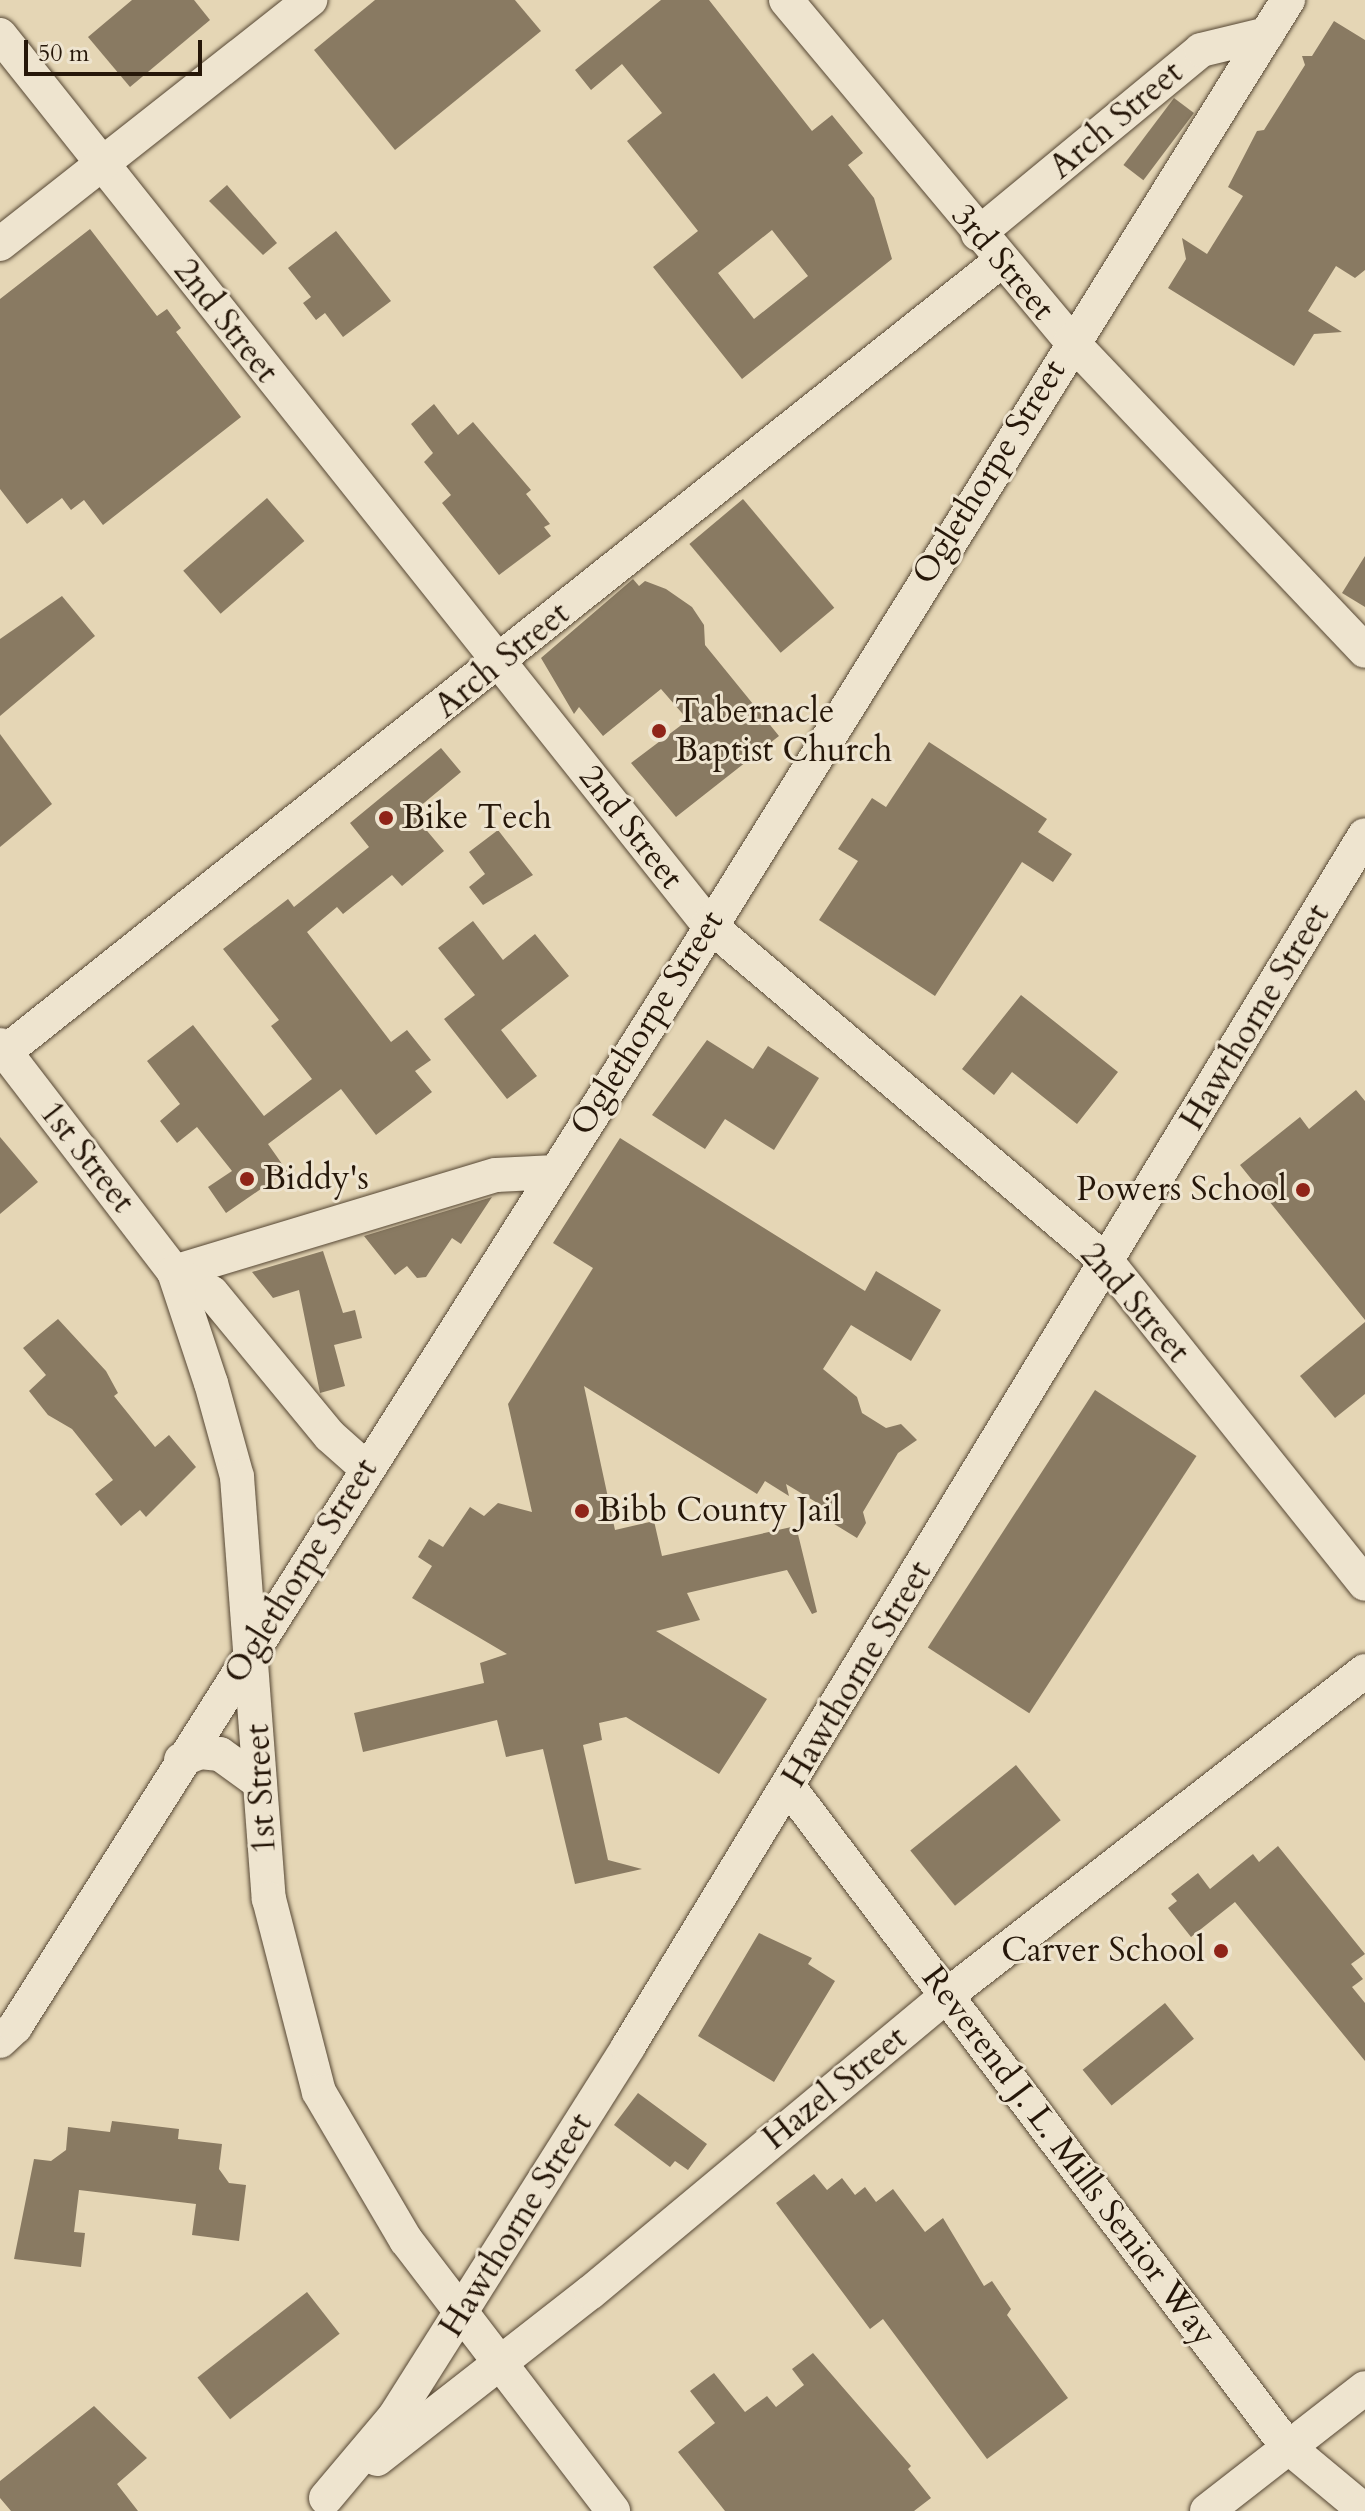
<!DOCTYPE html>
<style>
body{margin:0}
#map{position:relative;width:1365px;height:2511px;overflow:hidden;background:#e5d6b5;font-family:Cardo,serif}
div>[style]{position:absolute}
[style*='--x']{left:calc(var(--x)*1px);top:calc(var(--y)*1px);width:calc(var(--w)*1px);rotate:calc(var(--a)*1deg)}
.building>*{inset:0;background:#897a62;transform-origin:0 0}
.roads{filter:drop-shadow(0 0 2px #564734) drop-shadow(0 0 2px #564734)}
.minor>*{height:34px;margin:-17px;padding:0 17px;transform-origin:17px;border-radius:17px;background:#eee4cf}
.dots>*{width:22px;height:22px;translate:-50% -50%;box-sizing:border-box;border:4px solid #eee4cf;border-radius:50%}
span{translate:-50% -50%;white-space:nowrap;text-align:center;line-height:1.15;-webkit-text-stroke:6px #eee4cf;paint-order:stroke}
.street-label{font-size:34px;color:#261709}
.poi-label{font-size:34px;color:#261709}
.left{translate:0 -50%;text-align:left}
.right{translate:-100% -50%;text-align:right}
.scale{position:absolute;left:24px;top:40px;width:178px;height:36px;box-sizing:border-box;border:4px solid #261709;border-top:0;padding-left:10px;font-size:24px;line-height:28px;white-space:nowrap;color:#261709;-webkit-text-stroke:6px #eee4cf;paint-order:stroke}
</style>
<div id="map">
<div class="building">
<i style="clip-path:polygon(132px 0,194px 0,210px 20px,130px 87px,88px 37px)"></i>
<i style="clip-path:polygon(375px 0,515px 0,541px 31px,395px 150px,314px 50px)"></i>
<i style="clip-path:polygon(evenodd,661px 0,709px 0,812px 131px,832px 115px,863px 153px,848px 165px,874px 198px,892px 259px,742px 379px,653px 267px,698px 231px,627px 141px,662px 113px,622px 64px,591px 90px,575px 70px,661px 0,772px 230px,808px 276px,754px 319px,718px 273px,772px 230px)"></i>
<i style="clip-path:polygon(1334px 21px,1365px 40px,1365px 270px,1355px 278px,1336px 266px,1308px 311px,1342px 332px,1314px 334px,1294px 366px,1168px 288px,1186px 259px,1182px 238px,1207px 254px,1243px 196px,1228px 187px,1257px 131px,1264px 130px,1305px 65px,1302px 56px,1312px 56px)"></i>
<i style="left:1174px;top:98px;width:25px;height:84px;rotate:37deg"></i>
<i style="clip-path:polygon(227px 185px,277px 243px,263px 255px,209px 201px)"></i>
<i style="clip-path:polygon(90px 229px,157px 316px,167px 309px,181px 328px,176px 332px,241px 417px,103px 525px,84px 500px,71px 510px,62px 498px,27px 524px,0 489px,0 299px)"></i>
<i style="clip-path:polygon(336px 231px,391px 301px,343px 337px,325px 313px,316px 320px,303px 303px,311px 297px,288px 268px)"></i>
<i style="clip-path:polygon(434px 404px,458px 435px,473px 422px,531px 490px,526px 494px,550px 524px,544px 527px,551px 536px,499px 575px,442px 503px,451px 495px,424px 462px,433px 453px,411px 424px)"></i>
<i style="left:267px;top:498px;width:57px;height:111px;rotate:49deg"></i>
<i style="left:743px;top:499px;width:142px;height:70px;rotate:50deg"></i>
<i style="clip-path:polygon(1365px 556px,1365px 607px,1342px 593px)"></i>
<i style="clip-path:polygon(633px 579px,639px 586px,645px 581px,666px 589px,692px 607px,704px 625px,705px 645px,779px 736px,676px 817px,631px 763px,688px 720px,661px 689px,603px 736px,579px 707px,574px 714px,541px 658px)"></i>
<i style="clip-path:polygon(62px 596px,95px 636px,0 716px,0 639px)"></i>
<i style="clip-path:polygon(0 734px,52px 804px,0 847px)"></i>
<i style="clip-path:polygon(929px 742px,1047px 819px,1038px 832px,1072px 854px,1053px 882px,1022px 862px,935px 996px,819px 920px,858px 861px,838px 849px,872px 798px,886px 807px)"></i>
<i style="clip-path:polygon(441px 748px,461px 772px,412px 813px,444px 851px,402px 886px,392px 875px,343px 914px,337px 907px,307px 932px,391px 1042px,407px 1030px,431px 1060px,415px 1071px,432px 1092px,376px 1135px,341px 1089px,268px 1144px,287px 1171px,226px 1213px,208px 1187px,232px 1171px,197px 1127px,177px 1143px,160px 1121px,180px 1104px,147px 1061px,193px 1025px,264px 1116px,312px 1079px,271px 1026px,279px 1020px,223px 949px,288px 899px,294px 907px,369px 847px,350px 823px)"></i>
<i style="clip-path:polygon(498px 830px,533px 875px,483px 905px,469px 887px,485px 874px,469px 852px)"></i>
<i style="clip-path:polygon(473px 921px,503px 960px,535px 934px,569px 976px,501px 1030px,537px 1076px,507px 1099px,444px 1019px,475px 995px,438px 948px)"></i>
<i style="clip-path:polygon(1021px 995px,1118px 1072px,1077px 1124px,1012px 1072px,994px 1095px,962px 1069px)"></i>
<i style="clip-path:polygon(707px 1040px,753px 1069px,768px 1046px,819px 1078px,774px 1150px,725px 1119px,705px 1149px,652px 1115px)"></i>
<i style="clip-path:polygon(1356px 1090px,1365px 1101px,1365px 1320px,1240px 1165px,1300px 1117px,1309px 1129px)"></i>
<i style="clip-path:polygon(0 1137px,38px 1182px,0 1214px)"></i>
<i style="clip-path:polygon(620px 1138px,865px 1291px,876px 1271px,941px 1310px,911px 1361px,851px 1325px,823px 1369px,857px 1397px,862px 1413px,886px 1428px,901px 1424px,917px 1440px,898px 1453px,863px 1512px,866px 1523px,857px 1538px,826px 1519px,834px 1513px,786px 1484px,789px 1496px,765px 1481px,757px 1494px,584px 1386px,615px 1530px,654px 1521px,662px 1556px,796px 1526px,817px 1612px,812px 1614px,787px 1570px,687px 1593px,700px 1620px,656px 1631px,767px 1699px,719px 1774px,626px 1717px,599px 1723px,602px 1740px,583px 1745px,608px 1860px,642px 1869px,575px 1884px,543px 1749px,506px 1757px,497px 1720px,363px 1752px,354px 1713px,484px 1683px,480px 1663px,507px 1654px,412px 1598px,432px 1566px,418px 1557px,429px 1539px,443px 1547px,470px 1507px,484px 1516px,498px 1503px,532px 1512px,508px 1404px,593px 1268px,553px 1243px)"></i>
<i style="clip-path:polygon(492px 1197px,461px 1244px,452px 1238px,426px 1277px,417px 1278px,407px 1266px,395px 1275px,364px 1236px)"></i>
<i style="clip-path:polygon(323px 1251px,343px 1313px,355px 1310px,362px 1338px,334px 1345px,345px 1386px,320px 1393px,299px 1290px,273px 1298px,252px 1272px)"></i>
<i style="clip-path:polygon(58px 1319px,106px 1371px,118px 1393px,114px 1396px,155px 1447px,169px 1435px,196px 1467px,146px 1517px,140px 1510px,121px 1526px,95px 1494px,113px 1480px,72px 1429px,48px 1415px,29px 1391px,46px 1375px,23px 1348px)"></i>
<i style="clip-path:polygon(1365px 1322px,1365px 1394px,1335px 1418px,1300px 1376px)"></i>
<i style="left:1095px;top:1390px;width:121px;height:307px;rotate:33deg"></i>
<i style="left:1016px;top:1765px;width:71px;height:136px;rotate:51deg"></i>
<i style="clip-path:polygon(1278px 1846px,1365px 1954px,1351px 1964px,1363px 1979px,1352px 1987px,1365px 2003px,1365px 2061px,1235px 1902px,1191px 1937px,1168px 1908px,1177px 1901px,1171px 1894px,1198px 1873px,1210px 1889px,1253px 1854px,1259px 1862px)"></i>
<i style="clip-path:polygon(759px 1933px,812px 1958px,808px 1964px,835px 1981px,774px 2082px,698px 2036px)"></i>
<i style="left:1165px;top:2003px;width:46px;height:106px;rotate:51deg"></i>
<i style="clip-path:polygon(638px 2093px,707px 2144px,688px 2170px,675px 2161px,670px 2167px,614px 2125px)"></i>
<i style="clip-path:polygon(112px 2121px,179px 2129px,178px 2139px,222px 2144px,219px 2169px,229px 2183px,246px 2185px,239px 2241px,192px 2235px,196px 2204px,79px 2190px,74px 2232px,85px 2233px,81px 2267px,14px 2259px,34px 2159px,51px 2161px,66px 2150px,68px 2127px,110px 2132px)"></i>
<i style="clip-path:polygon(814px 2174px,827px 2190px,842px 2178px,855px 2195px,865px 2187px,876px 2202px,893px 2189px,925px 2232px,943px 2218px,984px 2286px,992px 2281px,1011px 2309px,1007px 2315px,1068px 2398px,987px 2459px,883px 2319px,870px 2329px,776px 2203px)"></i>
<i style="left:307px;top:2292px;width:53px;height:139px;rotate:52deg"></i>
<i style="clip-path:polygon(813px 2353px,911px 2466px,908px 2469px,931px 2498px,914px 2511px,725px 2511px,678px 2452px,715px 2423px,690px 2391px,714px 2373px,745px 2412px,767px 2396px,776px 2407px,804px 2385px,792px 2369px)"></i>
<i style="clip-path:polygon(94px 2406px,147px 2458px,117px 2484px,138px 2511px,11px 2511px,0 2498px,0 2481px)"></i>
</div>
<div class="roads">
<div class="minor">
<i style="--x:786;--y:0;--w:444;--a:50.1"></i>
<i style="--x:1071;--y:341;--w:427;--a:46.5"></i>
<i style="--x:0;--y:35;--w:1136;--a:51.47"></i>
<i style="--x:708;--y:924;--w:524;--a:40.28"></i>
<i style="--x:1108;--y:1263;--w:411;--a:51.3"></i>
<i style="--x:978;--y:234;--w:289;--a:-39.5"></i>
<i style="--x:1201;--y:50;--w:68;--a:-13.6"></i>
<i style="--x:0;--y:244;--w:395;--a:-38.2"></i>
<i style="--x:0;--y:1045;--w:286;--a:52.5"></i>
<i style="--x:174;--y:1272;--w:117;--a:71.6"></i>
<i style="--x:211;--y:1383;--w:98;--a:74.5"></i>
<i style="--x:237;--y:1477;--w:423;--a:85.7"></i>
<i style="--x:269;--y:1899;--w:199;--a:75.5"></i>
<i style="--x:319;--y:2092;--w:172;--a:59.6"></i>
<i style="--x:406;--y:2240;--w:341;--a:52.6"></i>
<i style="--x:0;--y:1056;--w:1278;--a:-38.46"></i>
<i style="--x:174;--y:1272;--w:336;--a:-16.8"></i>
<i style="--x:496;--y:1175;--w:59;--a:-2.9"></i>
<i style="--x:174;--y:1272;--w:43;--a:28.9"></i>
<i style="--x:212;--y:1293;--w:185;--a:50.5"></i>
<i style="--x:330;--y:1436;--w:48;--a:41.6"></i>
<i style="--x:181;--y:1760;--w:21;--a:-23"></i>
<i style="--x:200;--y:1752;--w:20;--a:6"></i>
<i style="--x:220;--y:1754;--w:49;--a:35.9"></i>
<i style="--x:788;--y:1786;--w:827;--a:52.91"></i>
<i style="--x:1287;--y:2446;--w:102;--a:39.8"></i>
<i style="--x:0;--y:2041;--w:21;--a:-43"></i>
<i style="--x:15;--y:2027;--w:1245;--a:-57.66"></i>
<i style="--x:681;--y:975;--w:1149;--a:-58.1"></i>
<i style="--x:377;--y:2459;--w:271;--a:-38"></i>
<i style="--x:591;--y:2292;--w:467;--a:-39.8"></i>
<i style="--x:950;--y:1993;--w:525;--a:-37.81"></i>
<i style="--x:326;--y:2498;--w:107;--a:-49.9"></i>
<i style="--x:395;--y:2416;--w:436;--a:-57.7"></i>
<i style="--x:628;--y:2047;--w:1418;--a:-58.7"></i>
<i style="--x:1207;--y:2511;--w:200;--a:-37.9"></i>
</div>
</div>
<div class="dots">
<i style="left:659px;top:731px;background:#8f2418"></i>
<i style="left:386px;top:818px;background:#8f2418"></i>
<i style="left:247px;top:1179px;background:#8f2418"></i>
<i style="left:1303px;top:1190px;background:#8f2418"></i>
<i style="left:582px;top:1511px;background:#8f2418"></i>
<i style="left:1221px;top:1951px;background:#8f2418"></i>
</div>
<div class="street-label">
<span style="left:1116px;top:120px;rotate:-40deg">Arch Street</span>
<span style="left:1003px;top:262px;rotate:50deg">3rd Street</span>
<span style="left:226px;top:321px;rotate:52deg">2nd Street</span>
<span style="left:989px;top:472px;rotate:-58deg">Oglethorpe Street</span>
<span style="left:502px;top:660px;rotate:-39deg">Arch Street</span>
<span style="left:631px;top:827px;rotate:52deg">2nd Street</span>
<span style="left:1255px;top:1017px;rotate:-59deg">Hawthorne Street</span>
<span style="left:647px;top:1023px;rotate:-58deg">Oglethorpe Street</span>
<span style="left:87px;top:1157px;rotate:52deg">1st Street</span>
<span style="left:1135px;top:1303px;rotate:49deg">2nd Street</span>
<span style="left:301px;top:1571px;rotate:-58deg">Oglethorpe Street</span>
<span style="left:857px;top:1674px;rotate:-59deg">Hawthorne Street</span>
<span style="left:261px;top:1789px;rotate:-93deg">1st Street</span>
<span style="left:835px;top:2088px;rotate:-39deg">Hazel Street</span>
<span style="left:1069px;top:2156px;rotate:53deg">Reverend J. L. Mills Senior Way</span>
<span style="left:516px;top:2225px;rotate:-58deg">Hawthorne Street</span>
</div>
<div class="poi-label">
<span class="left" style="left:675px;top:731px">Tabernacle<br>Baptist Church</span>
<span class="left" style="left:402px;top:818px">Bike Tech</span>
<span class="left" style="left:263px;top:1179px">Biddy's</span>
<span class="right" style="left:1287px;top:1190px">Powers School</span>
<span class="left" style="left:598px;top:1511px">Bibb County Jail</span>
<span class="right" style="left:1205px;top:1951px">Carver School</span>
</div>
<div class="scale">50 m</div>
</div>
